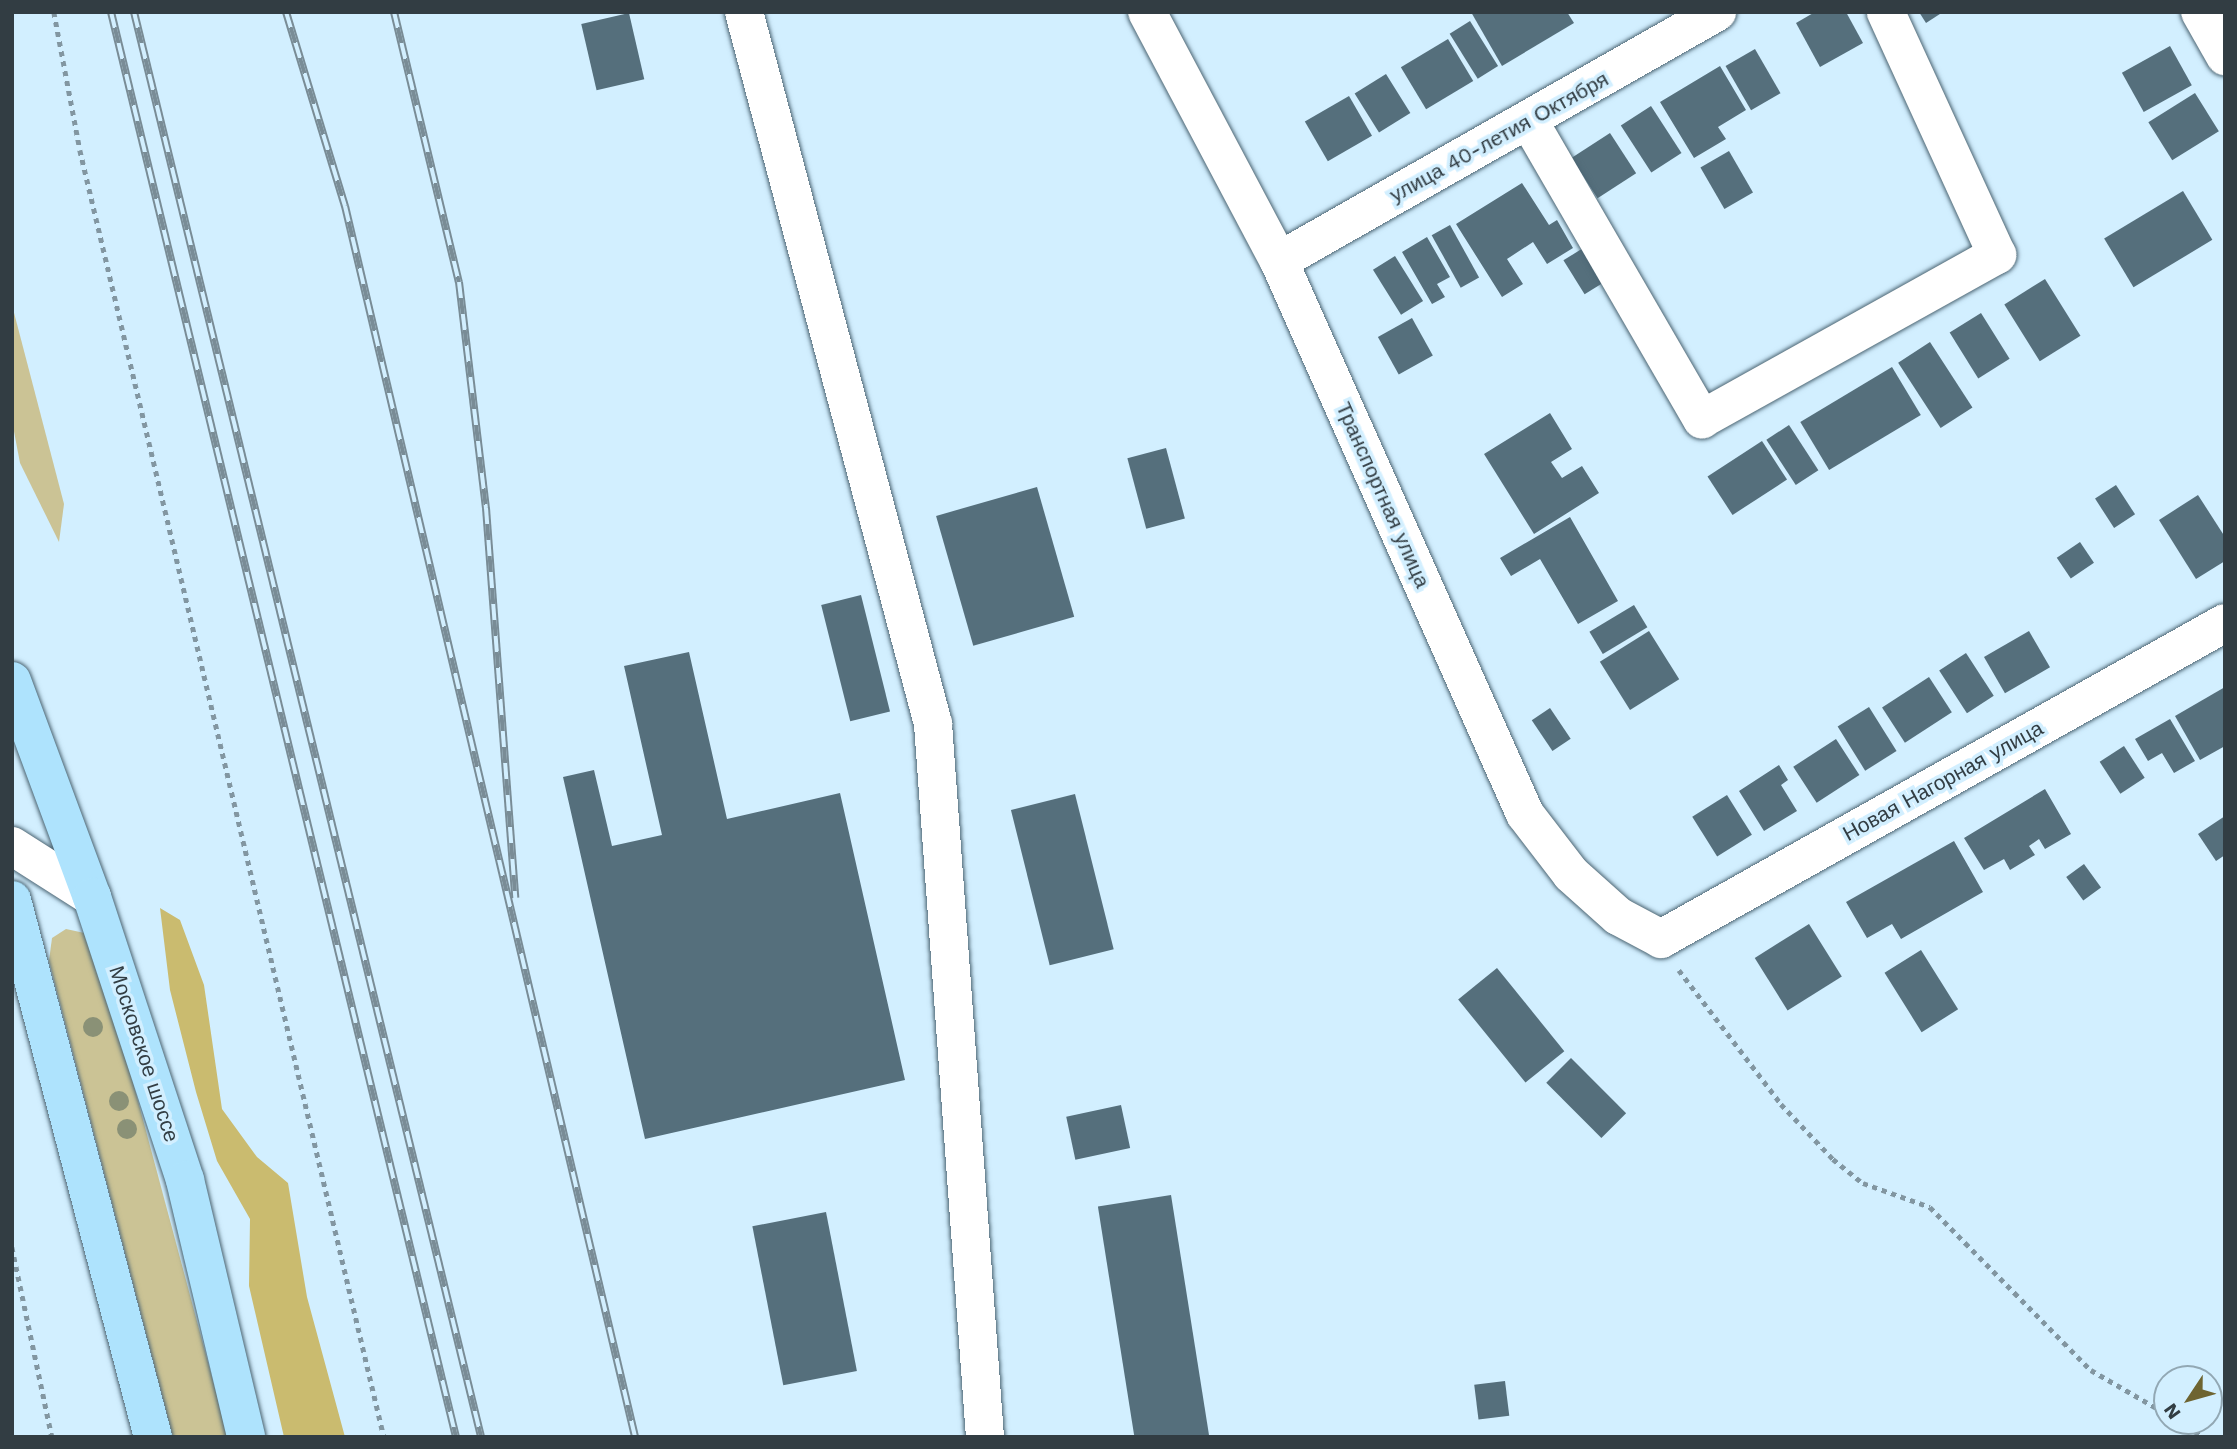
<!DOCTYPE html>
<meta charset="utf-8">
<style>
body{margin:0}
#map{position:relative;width:2237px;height:1449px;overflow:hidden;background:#d2efff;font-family:"Work Sans",sans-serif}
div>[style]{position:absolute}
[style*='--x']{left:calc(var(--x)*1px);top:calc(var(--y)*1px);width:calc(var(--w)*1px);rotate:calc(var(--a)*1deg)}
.green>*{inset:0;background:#cbc395}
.forest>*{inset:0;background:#cabb6f}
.building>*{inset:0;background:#556f7c;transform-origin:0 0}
.path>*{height:4.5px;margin-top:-2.25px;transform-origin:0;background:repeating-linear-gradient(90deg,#8296a1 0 5px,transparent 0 10px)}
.roads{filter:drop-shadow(0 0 2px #4c6573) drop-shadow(0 0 2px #4c6573)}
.street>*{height:38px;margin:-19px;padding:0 19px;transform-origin:19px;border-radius:19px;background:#fff}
.secondary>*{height:38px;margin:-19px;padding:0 19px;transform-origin:19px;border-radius:19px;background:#fff}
.primary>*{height:38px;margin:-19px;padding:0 19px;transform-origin:19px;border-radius:19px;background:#aee3fd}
.rail>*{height:8px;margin-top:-4px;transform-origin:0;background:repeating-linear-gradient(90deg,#d2efff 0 16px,#798c96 0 32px);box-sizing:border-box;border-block:2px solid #798c96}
.trees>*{width:20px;height:20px;margin:-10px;border-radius:50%;background:#8a9176}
span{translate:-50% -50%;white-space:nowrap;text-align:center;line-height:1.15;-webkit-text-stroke:7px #d2efff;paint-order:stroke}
.street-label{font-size:21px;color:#323d43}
.frame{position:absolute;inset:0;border:14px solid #323d43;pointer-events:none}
.north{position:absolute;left:2153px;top:1365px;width:70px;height:70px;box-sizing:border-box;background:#d2efff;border:2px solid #92a8b4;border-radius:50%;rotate:234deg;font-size:19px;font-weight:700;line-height:28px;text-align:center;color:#323d43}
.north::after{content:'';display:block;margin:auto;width:24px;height:32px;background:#6e6431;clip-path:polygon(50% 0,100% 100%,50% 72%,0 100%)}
</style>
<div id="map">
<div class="green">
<i style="clip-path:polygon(12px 305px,64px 504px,59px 542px,20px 463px,12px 421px)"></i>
<i style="clip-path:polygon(66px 929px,89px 934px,97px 948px,228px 1437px,173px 1437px,49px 961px,52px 938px)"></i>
</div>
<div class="forest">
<i style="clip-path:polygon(160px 908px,180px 920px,204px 985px,222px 1109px,257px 1157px,288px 1183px,307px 1297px,345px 1437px,284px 1437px,249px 1286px,250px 1219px,217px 1161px,196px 1092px,170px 990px)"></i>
</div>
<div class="building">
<i style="clip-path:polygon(1471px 12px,1567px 12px,1574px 23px,1502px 66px)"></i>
<i style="clip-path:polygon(1815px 12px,1846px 12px,1863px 43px,1820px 67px,1796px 23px)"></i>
<i style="clip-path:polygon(1919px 12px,1943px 12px,1926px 23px)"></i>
<i style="left:629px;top:13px;width:68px;height:49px;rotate:77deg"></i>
<i style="left:1470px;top:21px;width:53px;height:24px;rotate:58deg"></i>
<i style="left:1448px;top:39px;width:49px;height:55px;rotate:59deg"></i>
<i style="left:2170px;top:46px;width:45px;height:55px;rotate:61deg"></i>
<i style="left:1755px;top:49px;width:51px;height:34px;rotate:60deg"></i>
<i style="clip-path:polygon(1720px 66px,1746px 110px,1718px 127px,1726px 139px,1694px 158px,1660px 102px)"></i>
<i style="left:1386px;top:74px;width:46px;height:37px;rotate:58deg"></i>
<i style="left:2195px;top:93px;width:45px;height:55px;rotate:58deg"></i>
<i style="left:1349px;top:96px;width:46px;height:51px;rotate:60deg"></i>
<i style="left:1651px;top:106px;width:56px;height:36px;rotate:57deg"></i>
<i style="left:1610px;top:133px;width:48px;height:46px;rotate:57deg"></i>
<i style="left:1729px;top:151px;width:48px;height:33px;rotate:60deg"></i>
<i style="clip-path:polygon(1522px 183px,1549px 225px,1557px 220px,1573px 248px,1547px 264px,1533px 242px,1507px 259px,1523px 284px,1502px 297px,1456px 224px)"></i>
<i style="left:2183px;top:191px;width:57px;height:92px;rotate:59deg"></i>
<i style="left:1450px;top:225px;width:60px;height:21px;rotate:61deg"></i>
<i style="clip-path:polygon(1427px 237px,1450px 277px,1437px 284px,1445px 297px,1432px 304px,1402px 252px)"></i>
<i style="left:1588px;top:245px;width:40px;height:29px;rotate:58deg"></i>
<i style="left:1395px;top:256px;width:53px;height:26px;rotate:58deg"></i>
<i style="left:2045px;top:279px;width:67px;height:48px;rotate:58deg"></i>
<i style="left:1981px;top:313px;width:54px;height:37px;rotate:58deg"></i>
<i style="left:1412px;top:318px;width:43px;height:39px;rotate:61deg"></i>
<i style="left:1930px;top:342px;width:78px;height:38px;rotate:57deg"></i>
<i style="left:1892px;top:367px;width:56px;height:107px;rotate:59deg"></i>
<i style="clip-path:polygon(1550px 413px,1572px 449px,1551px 462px,1562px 478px,1582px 466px,1599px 493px,1534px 534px,1484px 454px)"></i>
<i style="left:1789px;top:425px;width:54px;height:27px;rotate:57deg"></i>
<i style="left:1762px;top:441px;width:46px;height:65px;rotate:57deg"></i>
<i style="left:1166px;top:448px;width:73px;height:40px;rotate:75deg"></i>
<i style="left:2116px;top:485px;width:35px;height:25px;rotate:57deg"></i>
<i style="left:1037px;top:487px;width:135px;height:105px;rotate:74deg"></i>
<i style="clip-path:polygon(2198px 495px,2225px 537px,2225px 561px,2196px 579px,2159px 520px)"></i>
<i style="clip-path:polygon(1570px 517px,1618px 601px,1578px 624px,1540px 559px,1511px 576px,1500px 558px)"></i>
<i style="left:2080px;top:542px;width:25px;height:28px;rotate:56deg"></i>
<i style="left:861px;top:595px;width:120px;height:41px;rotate:76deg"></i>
<i style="left:1634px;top:605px;width:26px;height:52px;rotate:59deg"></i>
<i style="left:1649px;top:631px;width:57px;height:58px;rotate:58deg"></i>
<i style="left:2029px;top:631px;width:42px;height:52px;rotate:60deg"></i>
<i style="clip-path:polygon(689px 652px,727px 819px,840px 793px,905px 1080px,645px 1139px,563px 777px,594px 770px,612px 846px,662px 835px,624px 666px)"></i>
<i style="left:1966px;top:653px;width:51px;height:32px;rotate:57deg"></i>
<i style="left:1929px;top:677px;width:42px;height:56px;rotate:57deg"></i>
<i style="clip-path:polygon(2225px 687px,2225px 746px,2200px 760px,2175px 716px)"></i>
<i style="left:1869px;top:707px;width:52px;height:37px;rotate:58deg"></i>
<i style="left:1550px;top:708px;width:37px;height:22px;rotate:56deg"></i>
<i style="clip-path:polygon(2170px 719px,2195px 761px,2174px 773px,2162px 753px,2148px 761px,2135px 739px)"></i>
<i style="left:1836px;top:739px;width:43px;height:51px;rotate:57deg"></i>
<i style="left:2124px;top:746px;width:38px;height:29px;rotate:57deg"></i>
<i style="clip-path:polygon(1779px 765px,1788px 780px,1781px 785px,1797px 811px,1764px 831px,1739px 791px)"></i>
<i style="clip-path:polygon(2045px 789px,2071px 834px,2045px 849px,2039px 839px,2029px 846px,2035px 855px,2010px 870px,2004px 859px,1984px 870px,1964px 838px)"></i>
<i style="left:1075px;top:794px;width:160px;height:66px;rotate:76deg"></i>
<i style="left:1727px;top:795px;width:47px;height:41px;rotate:58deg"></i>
<i style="clip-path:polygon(2225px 816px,2225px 855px,2216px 861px,2198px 834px)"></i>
<i style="clip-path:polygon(1954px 841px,1983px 892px,1901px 939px,1892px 924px,1867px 938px,1846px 902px)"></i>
<i style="left:2084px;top:864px;width:29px;height:22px;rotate:54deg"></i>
<i style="left:1809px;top:924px;width:62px;height:64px;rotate:58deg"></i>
<i style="left:1921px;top:950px;width:70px;height:43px;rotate:58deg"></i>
<i style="left:1497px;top:968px;width:107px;height:50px;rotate:51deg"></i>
<i style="left:1571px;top:1058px;width:78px;height:35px;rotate:45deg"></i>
<i style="left:1121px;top:1105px;width:44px;height:56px;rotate:78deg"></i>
<i style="left:1171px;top:1195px;width:245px;height:74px;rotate:81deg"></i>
<i style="left:826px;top:1212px;width:162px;height:75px;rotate:79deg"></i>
<i style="left:1505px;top:1381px;width:35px;height:31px;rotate:83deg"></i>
</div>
<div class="path">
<i style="--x:54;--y:12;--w:140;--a:79.3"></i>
<i style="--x:80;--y:150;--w:1322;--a:76.71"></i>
<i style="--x:1679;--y:970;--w:168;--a:52.7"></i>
<i style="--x:1781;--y:1104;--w:76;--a:46.6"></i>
<i style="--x:1833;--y:1159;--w:38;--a:39"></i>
<i style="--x:1863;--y:1183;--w:71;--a:19.7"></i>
<i style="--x:1930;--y:1207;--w:229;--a:45.4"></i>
<i style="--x:2091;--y:1370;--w:88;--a:30.1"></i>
<i style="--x:12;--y:1247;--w:194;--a:78.1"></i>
<i style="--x:2178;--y:1421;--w:31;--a:32"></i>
</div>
<div class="roads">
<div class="street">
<i style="--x:744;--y:12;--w:737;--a:75.13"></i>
<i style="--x:933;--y:724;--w:715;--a:85.83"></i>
<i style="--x:1147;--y:12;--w:282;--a:62.1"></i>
<i style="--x:1279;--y:261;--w:605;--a:66.02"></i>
<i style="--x:1525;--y:814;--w:76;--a:52.5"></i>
<i style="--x:1571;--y:874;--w:63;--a:41.8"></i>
<i style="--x:1618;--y:916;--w:49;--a:28.1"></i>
<i style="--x:1661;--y:939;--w:646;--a:-29.26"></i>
<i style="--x:2200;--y:12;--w:51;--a:60.4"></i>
<i style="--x:1529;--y:121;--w:345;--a:59.9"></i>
<i style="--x:1702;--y:419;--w:338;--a:-29.1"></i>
<i style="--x:1997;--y:255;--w:267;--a:-114.6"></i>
<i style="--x:1279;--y:261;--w:504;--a:-29.62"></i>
</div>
<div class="secondary">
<i style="--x:12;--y:846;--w:95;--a:32.5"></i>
</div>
<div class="primary">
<i style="--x:12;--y:681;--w:230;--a:69.7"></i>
<i style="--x:92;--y:897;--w:298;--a:71.8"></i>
<i style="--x:185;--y:1180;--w:264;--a:76.6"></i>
<i style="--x:12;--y:900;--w:555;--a:75.29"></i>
</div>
</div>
<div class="rail">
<i style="--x:111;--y:12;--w:1466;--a:76.39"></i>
<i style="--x:134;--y:12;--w:1467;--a:76.31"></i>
<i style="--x:286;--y:12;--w:203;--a:73.1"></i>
<i style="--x:345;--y:206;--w:1265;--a:76.74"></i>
<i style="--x:394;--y:12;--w:278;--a:76.5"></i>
<i style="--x:459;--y:282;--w:228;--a:83.2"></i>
<i style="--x:486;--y:508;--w:391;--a:85.7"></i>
</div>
<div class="trees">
<i style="left:93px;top:1027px"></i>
<i style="left:119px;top:1101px"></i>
<i style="left:127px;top:1129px"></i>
</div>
<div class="street-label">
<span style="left:1499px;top:137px;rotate:-29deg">улица 40-летия Октября</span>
<span style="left:1383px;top:495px;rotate:66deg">Транспортная улица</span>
<span style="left:1943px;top:781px;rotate:-29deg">Новая Нагорная улица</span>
<span style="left:144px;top:1054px;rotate:72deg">Московское шоссе</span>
</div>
<div class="frame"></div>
<div class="north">N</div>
</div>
